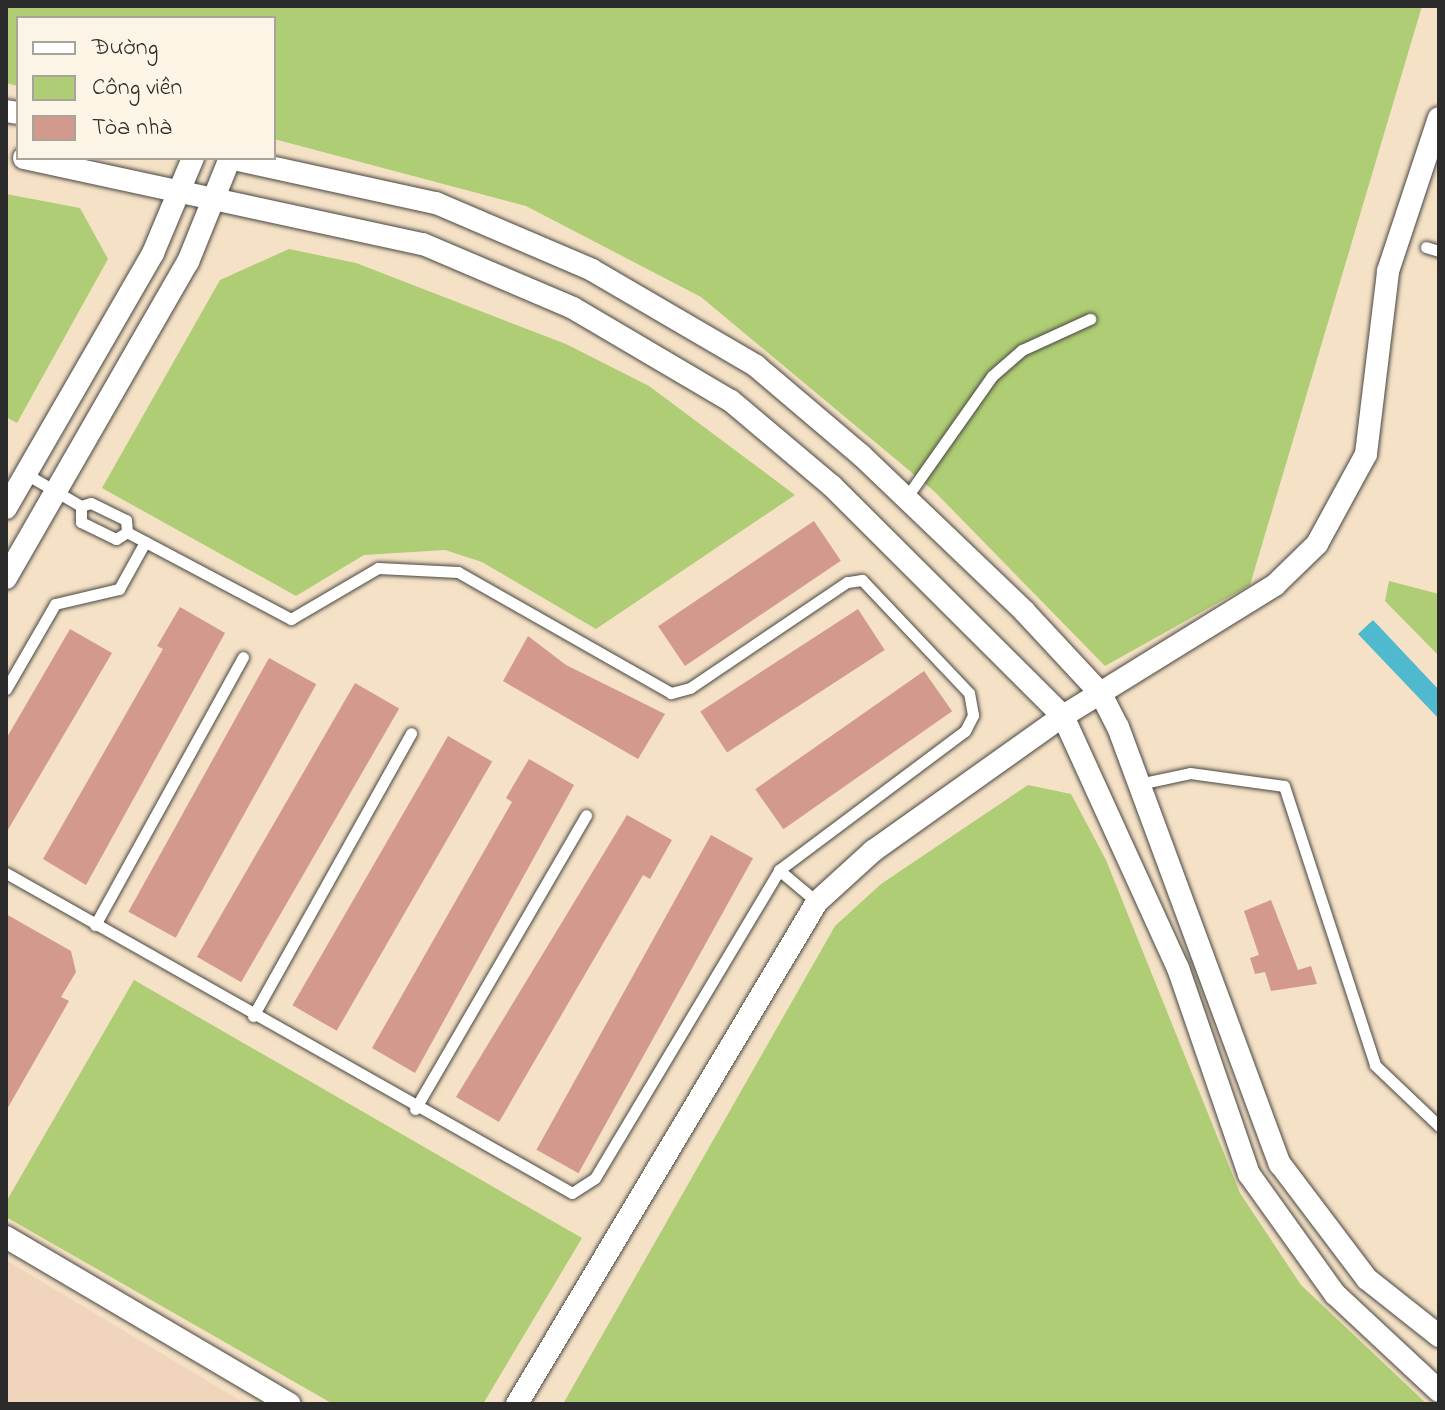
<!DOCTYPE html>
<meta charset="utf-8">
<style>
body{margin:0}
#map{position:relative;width:1445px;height:1410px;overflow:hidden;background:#f5e2c6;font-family:"Indie Flower",sans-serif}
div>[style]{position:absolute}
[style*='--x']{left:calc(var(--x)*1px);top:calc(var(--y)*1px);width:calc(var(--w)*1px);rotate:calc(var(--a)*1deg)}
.built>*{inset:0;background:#f0d5bc}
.green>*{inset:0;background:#afcd74}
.water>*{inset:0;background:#4fb9cd}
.building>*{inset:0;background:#d2998c;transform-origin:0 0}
.roads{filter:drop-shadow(0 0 2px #494642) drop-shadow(0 0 2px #494642)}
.service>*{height:11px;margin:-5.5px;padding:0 5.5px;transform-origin:5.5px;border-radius:5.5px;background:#fff}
.minor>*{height:22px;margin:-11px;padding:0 11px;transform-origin:11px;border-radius:11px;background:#fff}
span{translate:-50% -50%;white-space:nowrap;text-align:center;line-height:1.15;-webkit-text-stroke:6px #fcf5e5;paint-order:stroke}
.frame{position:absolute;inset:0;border:8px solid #2b2b2b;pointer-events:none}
.legend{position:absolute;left:16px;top:16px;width:260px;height:144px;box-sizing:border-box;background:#fcf5e5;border:2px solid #a8a49b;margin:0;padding:10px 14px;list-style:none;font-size:24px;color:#2b2b2b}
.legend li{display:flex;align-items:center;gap:16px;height:40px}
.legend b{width:40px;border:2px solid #a8a49b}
</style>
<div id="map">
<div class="built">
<i style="clip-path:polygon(6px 1259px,6px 1260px,246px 1404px,6px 1404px)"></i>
</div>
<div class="green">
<i style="clip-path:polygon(6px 6px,1422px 6px,1250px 585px,1105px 666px,935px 492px,701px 297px,526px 206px,274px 139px,274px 18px,18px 18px,18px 86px,6px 83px)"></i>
<i style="clip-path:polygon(6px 194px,80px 208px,108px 259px,17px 423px,6px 417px)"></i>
<i style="clip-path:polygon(289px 249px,356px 263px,566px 344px,649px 386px,795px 495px,596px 629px,482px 562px,445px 550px,364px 555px,296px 596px,102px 488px,220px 280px)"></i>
<i style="clip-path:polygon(1389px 581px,1439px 594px,1439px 656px,1385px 601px)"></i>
<i style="clip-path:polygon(1028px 785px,1071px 794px,1106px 860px,1240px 1193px,1301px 1285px,1427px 1404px,563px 1404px,835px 926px,881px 884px)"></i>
<i style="clip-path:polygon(134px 980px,582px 1238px,483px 1404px,333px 1404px,6px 1217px,6px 1202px)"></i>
</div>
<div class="water">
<i style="clip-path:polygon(1373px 620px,1439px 690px,1439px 719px,1358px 634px)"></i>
</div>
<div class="building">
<i style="left:814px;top:521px;width:48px;height:188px;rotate:56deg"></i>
<i style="clip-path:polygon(180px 607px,225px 633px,86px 885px,43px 859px,163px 649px,157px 646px)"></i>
<i style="left:858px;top:609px;width:49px;height:188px;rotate:57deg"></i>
<i style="clip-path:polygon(70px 629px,112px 653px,6px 833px,6px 739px)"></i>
<i style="clip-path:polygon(528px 636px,566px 665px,665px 714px,638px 759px,503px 681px)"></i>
<i style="left:269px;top:658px;width:54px;height:290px;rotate:29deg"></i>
<i style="left:924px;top:671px;width:49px;height:206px;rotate:55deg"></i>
<i style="left:355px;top:683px;width:51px;height:316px;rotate:30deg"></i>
<i style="left:448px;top:736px;width:51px;height:311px;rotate:30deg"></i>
<i style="clip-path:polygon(529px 759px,574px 785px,415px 1073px,372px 1048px,512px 802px,506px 798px)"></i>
<i style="clip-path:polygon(627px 815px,672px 840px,650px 879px,643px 875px,499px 1122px,456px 1097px)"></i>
<i style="left:711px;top:835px;width:48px;height:360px;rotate:29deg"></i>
<i style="clip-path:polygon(1271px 900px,1298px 970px,1311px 966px,1317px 984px,1271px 991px,1265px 972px,1255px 974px,1250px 958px,1259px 955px,1244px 911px)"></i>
<i style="clip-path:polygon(6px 914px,71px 951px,76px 972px,61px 997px,69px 1001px,6px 1111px)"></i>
</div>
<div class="roads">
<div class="service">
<i style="--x:1426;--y:247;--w:14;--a:17"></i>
<i style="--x:26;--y:474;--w:64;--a:30.2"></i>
<i style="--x:81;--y:506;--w:10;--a:-17"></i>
<i style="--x:91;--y:503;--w:39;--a:26"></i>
<i style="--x:126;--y:520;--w:12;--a:85"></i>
<i style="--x:906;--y:498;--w:149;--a:-54.8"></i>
<i style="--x:992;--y:376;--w:40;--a:-41"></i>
<i style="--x:1022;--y:350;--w:75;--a:-24.5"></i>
<i style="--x:81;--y:506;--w:16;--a:90"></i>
<i style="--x:81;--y:522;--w:39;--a:26"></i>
<i style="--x:116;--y:539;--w:13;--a:-32"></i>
<i style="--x:6;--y:689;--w:98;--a:-60"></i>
<i style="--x:55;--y:604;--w:66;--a:-13.2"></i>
<i style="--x:119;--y:589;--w:54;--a:-61"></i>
<i style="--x:1139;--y:784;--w:52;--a:-12.2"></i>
<i style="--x:1190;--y:773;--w:95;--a:7.9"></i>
<i style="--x:1284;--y:786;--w:293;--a:71.9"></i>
<i style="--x:1375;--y:1065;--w:88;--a:43.6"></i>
<i style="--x:779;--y:870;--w:50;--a:40.1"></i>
<i style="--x:6;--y:873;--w:650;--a:29.48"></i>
<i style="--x:572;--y:1193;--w:27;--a:-33"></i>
<i style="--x:595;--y:1178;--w:359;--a:-59.1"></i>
<i style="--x:779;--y:870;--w:232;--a:-36.8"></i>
<i style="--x:965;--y:731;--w:18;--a:-63"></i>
<i style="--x:973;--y:715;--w:22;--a:-100"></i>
<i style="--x:969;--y:693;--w:156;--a:-133.4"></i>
<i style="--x:862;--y:580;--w:15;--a:172"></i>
<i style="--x:847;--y:582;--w:189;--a:146"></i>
<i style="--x:690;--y:688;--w:20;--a:165"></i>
<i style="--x:671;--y:693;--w:245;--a:-150.4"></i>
<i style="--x:458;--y:572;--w:80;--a:-177.1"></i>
<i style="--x:378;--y:568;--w:101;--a:149.6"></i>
<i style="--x:291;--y:619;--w:186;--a:-152.1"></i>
<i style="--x:95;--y:925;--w:306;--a:-61.1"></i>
<i style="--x:253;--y:1016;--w:324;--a:-60.8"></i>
<i style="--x:415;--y:1109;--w:340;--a:-59.8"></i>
</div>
<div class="minor">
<i style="--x:6;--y:111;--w:12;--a:9"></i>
<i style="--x:24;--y:158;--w:408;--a:12.2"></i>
<i style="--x:423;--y:244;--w:163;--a:23.1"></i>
<i style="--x:573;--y:308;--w:183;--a:30.5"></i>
<i style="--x:731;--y:401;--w:132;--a:40.1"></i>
<i style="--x:832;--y:486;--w:326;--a:44.9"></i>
<i style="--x:1063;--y:716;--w:277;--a:65.5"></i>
<i style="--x:1178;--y:968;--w:218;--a:71"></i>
<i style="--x:1249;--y:1174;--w:148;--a:54.4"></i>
<i style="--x:1335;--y:1294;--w:142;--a:43"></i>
<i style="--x:229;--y:158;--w:212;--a:12.3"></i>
<i style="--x:436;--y:203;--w:170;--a:23.2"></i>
<i style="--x:592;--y:270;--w:190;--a:30.3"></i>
<i style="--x:756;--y:366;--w:138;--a:40.3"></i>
<i style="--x:861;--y:455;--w:226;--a:43.7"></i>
<i style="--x:1024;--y:611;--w:113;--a:47.1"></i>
<i style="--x:1101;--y:694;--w:37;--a:63"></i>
<i style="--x:1118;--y:727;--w:466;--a:69.7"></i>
<i style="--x:1280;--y:1164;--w:144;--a:52.9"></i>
<i style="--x:1367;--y:1279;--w:92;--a:38.4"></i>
<i style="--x:6;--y:508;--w:294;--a:-60"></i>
<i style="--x:153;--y:253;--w:103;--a:-67.2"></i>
<i style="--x:6;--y:578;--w:365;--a:-60.1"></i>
<i style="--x:188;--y:262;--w:112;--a:-68"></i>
<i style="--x:6;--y:1237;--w:329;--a:30.5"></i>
<i style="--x:517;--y:1404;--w:585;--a:-59.14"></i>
<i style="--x:817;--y:902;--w:76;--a:-42.3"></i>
<i style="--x:873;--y:851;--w:233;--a:-35.4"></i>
<i style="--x:1063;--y:716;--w:249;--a:-31.7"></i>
<i style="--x:1275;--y:585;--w:59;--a:-44.3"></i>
<i style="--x:1317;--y:544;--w:102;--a:-61.4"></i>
<i style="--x:1366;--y:454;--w:184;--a:-83.1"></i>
<i style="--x:1388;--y:271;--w:161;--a:-71.6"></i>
</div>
</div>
<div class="frame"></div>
<ul class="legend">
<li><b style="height:10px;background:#fff"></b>Đường</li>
<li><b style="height:22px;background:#afcd74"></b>Công viên</li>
<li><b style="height:22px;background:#d2998c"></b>Tòa nhà</li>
</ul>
</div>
